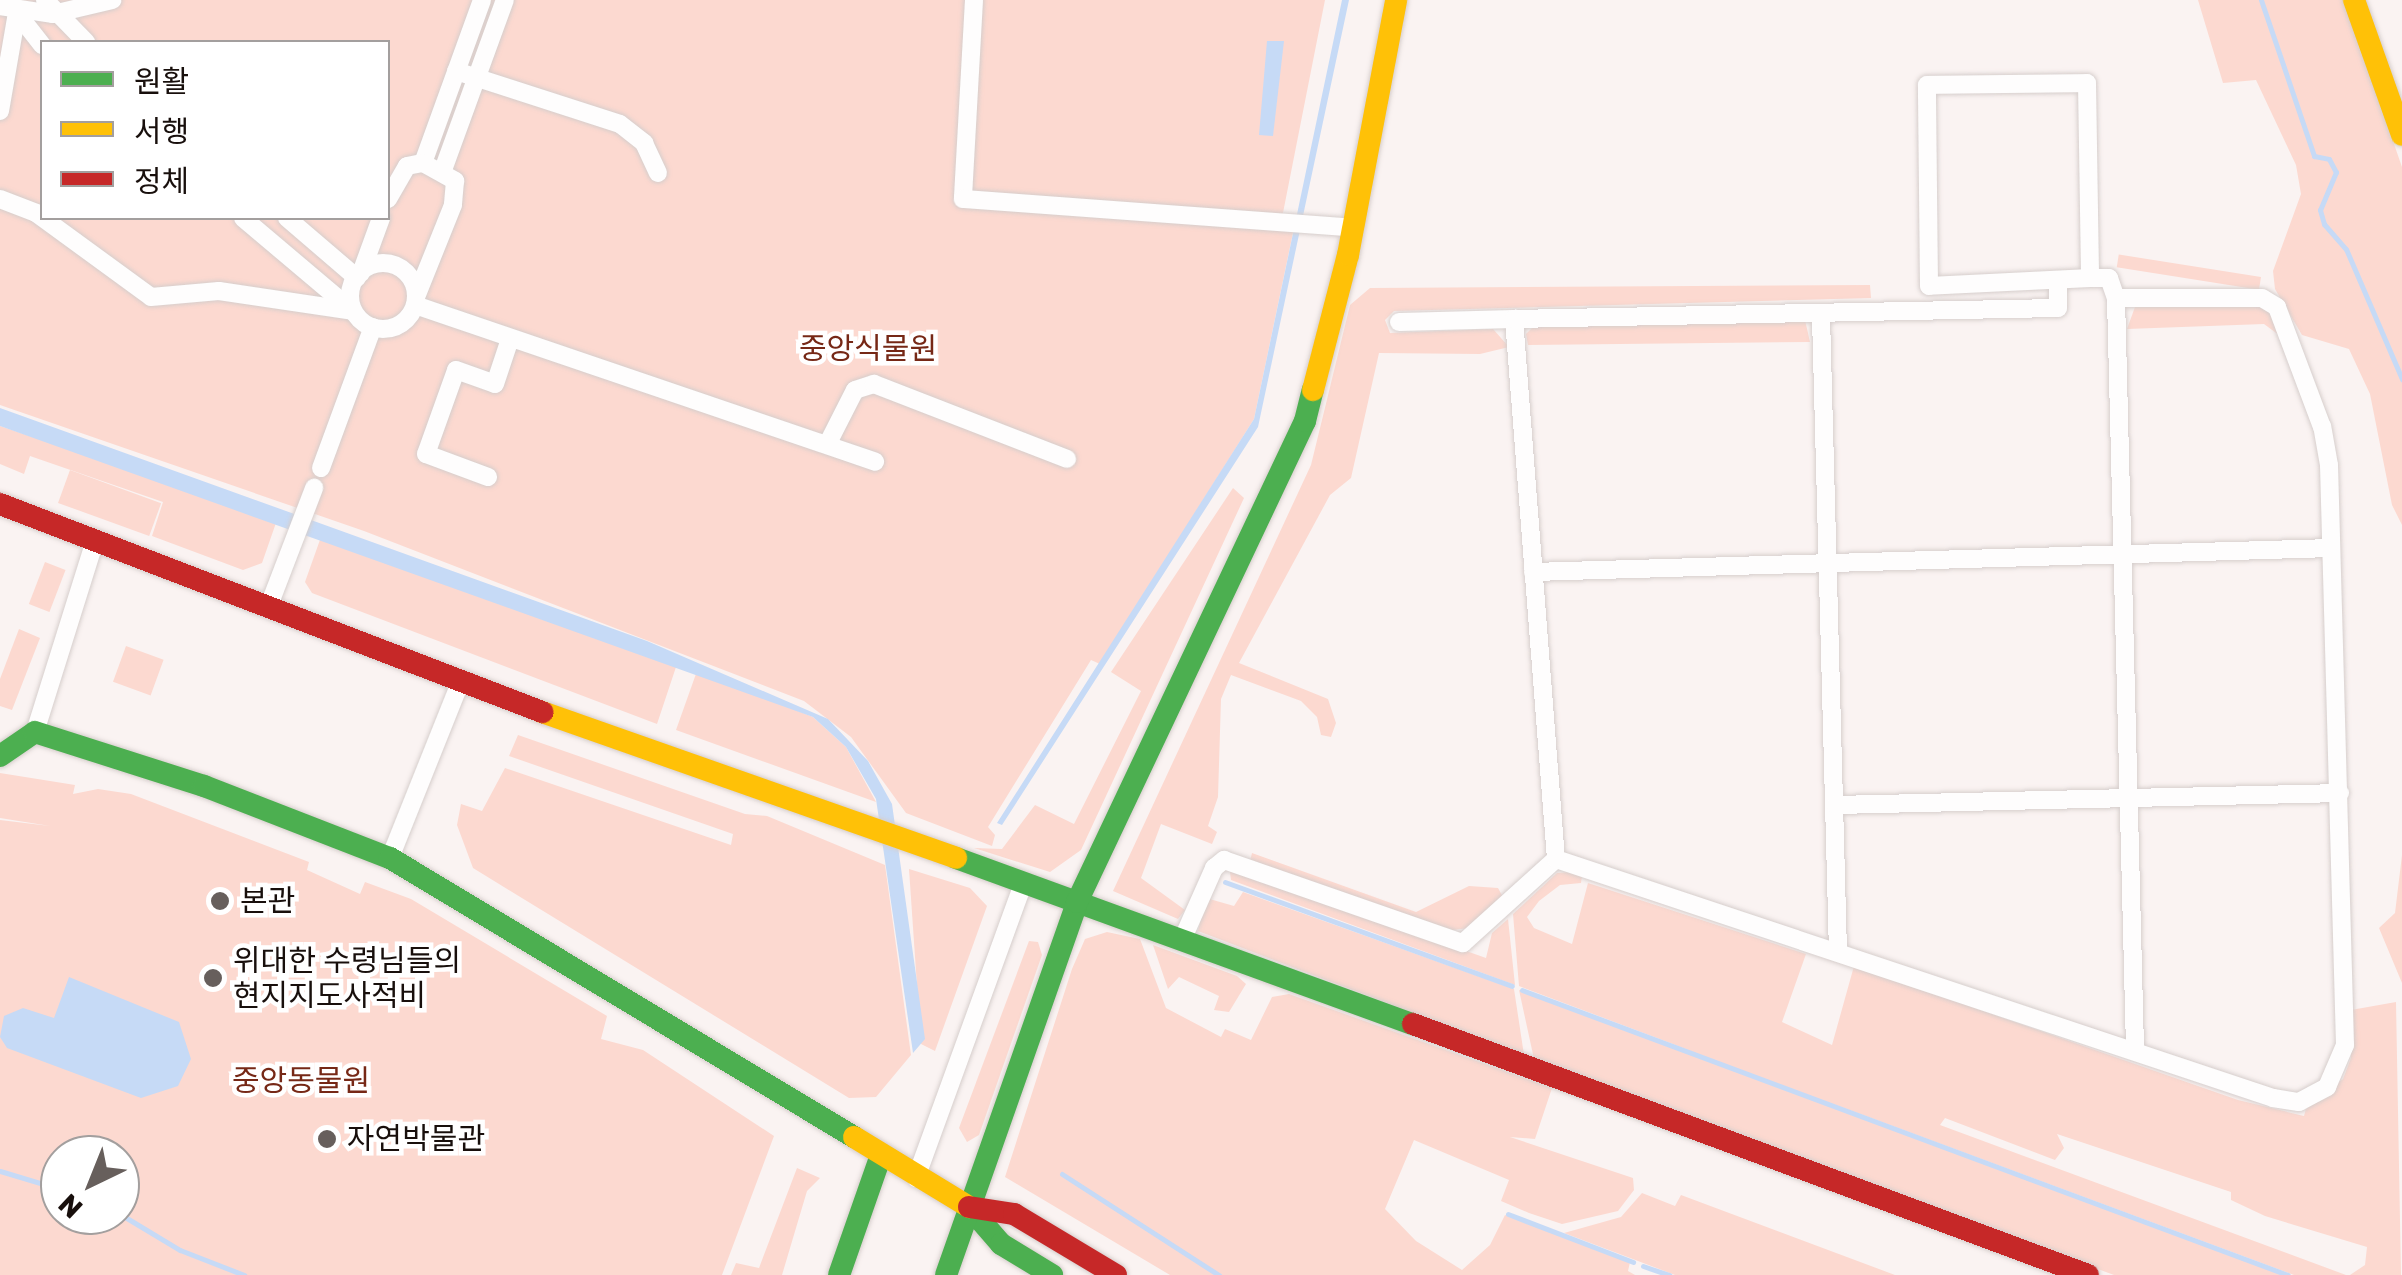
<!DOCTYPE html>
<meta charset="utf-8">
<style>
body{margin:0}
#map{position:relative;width:2402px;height:1275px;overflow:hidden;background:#faf3f2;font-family:Rubik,"Noto Sans KR",sans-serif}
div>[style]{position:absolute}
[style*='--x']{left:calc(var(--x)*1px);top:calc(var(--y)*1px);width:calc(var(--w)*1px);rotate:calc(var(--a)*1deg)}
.green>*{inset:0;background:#fcd9d0;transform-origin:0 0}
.water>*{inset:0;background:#c6daf6}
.stream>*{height:5px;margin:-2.5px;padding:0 2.5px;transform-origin:2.5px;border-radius:2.5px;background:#c6daf6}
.roads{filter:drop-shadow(0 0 2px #d6cecc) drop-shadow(0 0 2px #d6cecc)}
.street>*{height:18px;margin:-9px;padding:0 9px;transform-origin:9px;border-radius:9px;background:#fefdfd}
.street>.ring{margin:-9px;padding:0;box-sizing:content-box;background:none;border:18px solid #fefdfd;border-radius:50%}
.fast>*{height:22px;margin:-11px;padding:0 11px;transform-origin:11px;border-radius:11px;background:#4caf50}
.slow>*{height:22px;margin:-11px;padding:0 11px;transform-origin:11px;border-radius:11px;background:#ffc107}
.jam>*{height:22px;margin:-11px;padding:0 11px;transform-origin:11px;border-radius:11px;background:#c62828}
.dots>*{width:28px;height:28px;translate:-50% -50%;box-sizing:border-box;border:5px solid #fff;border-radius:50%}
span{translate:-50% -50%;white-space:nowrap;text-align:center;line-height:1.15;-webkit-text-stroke:9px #fff;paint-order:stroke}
.park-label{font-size:30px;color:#762816}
.poi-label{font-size:30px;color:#180f0c}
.left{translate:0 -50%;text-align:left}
.legend{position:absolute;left:40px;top:40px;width:350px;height:180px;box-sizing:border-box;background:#fff;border:2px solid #a39f9e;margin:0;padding:12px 18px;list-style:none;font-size:30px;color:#180f0c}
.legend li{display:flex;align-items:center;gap:20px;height:50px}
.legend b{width:50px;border:2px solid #a39f9e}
.north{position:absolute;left:40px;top:1135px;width:100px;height:100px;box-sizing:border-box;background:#fff;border:2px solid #a39f9e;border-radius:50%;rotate:223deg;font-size:28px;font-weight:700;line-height:40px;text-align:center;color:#180f0c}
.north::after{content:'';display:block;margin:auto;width:35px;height:45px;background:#675f5c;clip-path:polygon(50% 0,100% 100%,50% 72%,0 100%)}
</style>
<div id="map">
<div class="green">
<i style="clip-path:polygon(evenodd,0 0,1325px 0,1280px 228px,1294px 228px,1254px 419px,1100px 664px,1091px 660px,988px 827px,995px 835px,992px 846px,906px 813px,851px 737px,804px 701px,364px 531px,0 405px,0 0,42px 42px,388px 42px,388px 218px,42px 218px,42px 42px)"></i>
<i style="clip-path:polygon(2198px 0,2344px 0,2402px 167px,2402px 525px,2392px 505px,2370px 394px,2349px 349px,2302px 335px,2275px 289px,2273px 271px,2301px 194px,2296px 165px,2256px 80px,2223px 83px)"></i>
<i style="left:2261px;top:277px;width:13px;height:144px;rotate:99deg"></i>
<i style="clip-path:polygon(1870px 285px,1871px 298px,1394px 311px,1385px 320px,1390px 333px,1493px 329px,1509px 347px,1480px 354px,1379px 353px,1351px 478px,1330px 495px,1239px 663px,1328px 699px,1336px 723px,1331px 737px,1321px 735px,1317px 717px,1301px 701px,1231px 675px,1221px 699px,1218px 797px,1208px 826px,1217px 832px,1212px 844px,1161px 824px,1141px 878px,1185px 910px,1178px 919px,1113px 891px,1311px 465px,1350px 305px,1370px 288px)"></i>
<i style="clip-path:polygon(2204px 303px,2268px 307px,2283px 338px,2264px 324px,2127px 329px,2135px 307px)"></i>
<i style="clip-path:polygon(1805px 320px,1810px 342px,1528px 345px,1526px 334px,1533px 327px)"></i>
<i style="clip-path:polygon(0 426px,277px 520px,262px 563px,243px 570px,152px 536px,163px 502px,30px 456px,24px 474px,0 464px)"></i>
<i style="left:70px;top:470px;width:97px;height:35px;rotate:20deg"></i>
<i style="clip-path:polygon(1233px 488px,1244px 498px,1081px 850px,1050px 872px,974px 848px,1002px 849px,1035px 805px,1074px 824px,1141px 691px,1111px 672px)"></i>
<i style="clip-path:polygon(321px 537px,677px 664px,657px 724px,312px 593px,305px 582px)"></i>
<i style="left:45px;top:562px;width:22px;height:45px;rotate:21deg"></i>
<i style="clip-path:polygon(19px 629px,40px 638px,12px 710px,0 706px,0 679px)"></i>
<i style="left:126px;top:646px;width:40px;height:38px;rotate:20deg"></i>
<i style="clip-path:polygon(697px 671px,813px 717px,846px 747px,876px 802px,676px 730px)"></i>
<i style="clip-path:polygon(518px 735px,745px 814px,767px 816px,885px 865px,911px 1055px,876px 1097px,849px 1098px,473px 868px,457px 825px,461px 804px,482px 811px,505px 768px,731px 845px,733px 834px,509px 756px)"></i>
<i style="clip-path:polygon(evenodd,0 773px,75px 785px,73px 794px,98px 789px,131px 794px,309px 862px,307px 870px,360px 894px,365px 882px,411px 899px,607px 1016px,601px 1039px,643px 1050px,774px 1136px,722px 1275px,0 1275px,0 820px,50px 826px,0 818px,0 773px,60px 1155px,120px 1155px,120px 1215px,60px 1215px,60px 1155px)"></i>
<i style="clip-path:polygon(1252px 853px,1416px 912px,1469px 886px,1498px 888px,1504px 899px,1477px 927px,1445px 931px,1250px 861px)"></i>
<i style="clip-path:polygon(2402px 855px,2402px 983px,2379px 928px,2395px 913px)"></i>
<i style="clip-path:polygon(909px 869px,970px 888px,987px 906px,935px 1051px,921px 1044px)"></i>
<i style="clip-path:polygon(1241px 871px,1486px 958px,1492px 933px,1508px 919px,1515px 985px,1231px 880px,1230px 872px)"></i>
<i style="clip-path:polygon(1572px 872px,1582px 876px,1581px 883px,1560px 885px,1539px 901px,1527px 917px,1534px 928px,1572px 944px,1588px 883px,1806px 954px,1782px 1022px,1832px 1045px,1854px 966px,2238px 1100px,2304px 1116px,2307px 1105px,2343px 1079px,2351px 1058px,2351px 1010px,2396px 1002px,2401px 1275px,2350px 1275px,2365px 1265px,2367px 1247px,2265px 1216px,2231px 1200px,2231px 1192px,2057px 1134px,2064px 1148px,2055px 1160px,1945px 1118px,1940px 1125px,2346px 1275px,2294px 1275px,1820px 1099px,2282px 1275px,2114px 1275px,1534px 1059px,1519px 990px,1694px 1052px,1519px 986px,1513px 914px,1557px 873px)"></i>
<i style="clip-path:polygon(1243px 892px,1514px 989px,1524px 1055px,1198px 931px,1206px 898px,1234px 906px)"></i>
<i style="clip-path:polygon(1107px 932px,1140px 939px,1166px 1008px,1221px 1037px,1225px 1029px,1251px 1040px,1272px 997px,1289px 994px,1552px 1088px,1535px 1139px,1510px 1137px,1633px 1178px,1634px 1190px,1618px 1211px,1562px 1224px,1529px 1213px,1501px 1201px,1509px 1180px,1414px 1140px,1385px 1209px,1416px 1241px,1462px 1270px,1490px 1245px,1505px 1215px,1630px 1262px,1628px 1271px,1635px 1275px,1221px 1275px,1058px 1173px,1216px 1275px,1170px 1275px,1005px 1177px,1072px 969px,1085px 939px)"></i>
<i style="clip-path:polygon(1029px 941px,1038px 942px,1042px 955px,979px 1135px,967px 1142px,959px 1128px)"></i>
<i style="clip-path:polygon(1153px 945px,1237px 976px,1246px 984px,1229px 1012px,1214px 1010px,1219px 996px,1179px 977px,1168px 989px)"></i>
<i style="clip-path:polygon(797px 1168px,820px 1178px,807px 1191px,782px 1275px,731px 1275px,736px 1263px,759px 1268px)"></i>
<i style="clip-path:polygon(1642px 1193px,1675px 1206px,1681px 1195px,1895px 1275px,1675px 1275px,1564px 1233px,1621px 1217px)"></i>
</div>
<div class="water">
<i style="clip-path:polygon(1342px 0,1349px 0,1258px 427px,1002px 825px,997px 823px,1254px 419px)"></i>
<i style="clip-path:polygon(1267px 41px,1284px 41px,1273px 136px,1259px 135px)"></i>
<i style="clip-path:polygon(0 408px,647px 641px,828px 719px,868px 761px,892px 804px,925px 1039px,913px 1053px,876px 799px,846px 747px,813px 717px,0 426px)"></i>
<i style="clip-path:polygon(69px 977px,179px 1022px,191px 1059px,178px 1086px,141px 1098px,7px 1048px,0 1037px,4px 1016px,23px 1008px,54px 1018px)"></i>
</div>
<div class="stream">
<i style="--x:2261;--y:0;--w:165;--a:71.2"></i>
<i style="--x:2314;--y:156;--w:15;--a:11"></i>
<i style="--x:2329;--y:159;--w:15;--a:62"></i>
<i style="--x:2336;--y:172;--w:41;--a:112.8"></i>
<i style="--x:2320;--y:210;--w:15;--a:74"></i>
<i style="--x:2324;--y:224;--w:33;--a:49"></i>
<i style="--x:2346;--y:249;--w:142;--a:66.7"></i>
<i style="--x:1225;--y:882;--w:305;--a:19.9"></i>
<i style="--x:1522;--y:990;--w:817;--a:20.41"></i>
<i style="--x:0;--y:1171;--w:63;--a:16.7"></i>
<i style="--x:1062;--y:1174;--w:187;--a:32.8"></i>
<i style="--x:120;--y:1214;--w:70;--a:31"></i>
<i style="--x:180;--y:1250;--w:69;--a:21.3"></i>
<i style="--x:1508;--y:1214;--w:134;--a:21"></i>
<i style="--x:1643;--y:1266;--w:28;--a:19"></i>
</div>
<div class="roads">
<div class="street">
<i style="--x:45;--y:0;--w:59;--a:45.7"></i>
<i style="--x:974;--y:0;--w:199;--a:93.2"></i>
<i style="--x:963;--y:199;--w:392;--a:4.2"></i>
<i style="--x:0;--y:6;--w:54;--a:8.6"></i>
<i style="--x:53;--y:14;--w:61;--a:-13.3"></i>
<i style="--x:17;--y:13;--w:41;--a:52"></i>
<i style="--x:456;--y:71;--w:172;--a:17.9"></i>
<i style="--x:620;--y:124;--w:31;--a:38"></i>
<i style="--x:644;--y:143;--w:33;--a:65"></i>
<i style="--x:2087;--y:83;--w:195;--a:89.1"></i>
<i style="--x:2090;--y:278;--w:161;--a:177.2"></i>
<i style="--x:1929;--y:286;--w:201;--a:-90.6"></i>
<i style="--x:1927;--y:85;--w:160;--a:-0.7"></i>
<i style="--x:0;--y:111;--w:99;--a:-80.2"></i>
<i style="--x:423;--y:163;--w:173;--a:-70.1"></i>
<i style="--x:443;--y:170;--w:181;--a:-70"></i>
<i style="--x:0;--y:199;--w:39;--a:21"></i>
<i style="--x:36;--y:213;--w:142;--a:36.1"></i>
<i style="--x:151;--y:297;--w:68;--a:-5"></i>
<i style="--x:219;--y:291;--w:135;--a:8.5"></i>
<i style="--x:353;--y:311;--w:144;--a:-139.8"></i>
<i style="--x:388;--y:199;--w:38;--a:-60"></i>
<i style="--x:407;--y:166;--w:16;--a:-11"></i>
<i style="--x:423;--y:163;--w:37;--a:29"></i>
<i style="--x:455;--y:181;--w:24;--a:95"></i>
<i style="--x:453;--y:205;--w:99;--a:111.9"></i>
<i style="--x:287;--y:218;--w:92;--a:40.6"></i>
<i class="ring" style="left:350px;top:263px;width:48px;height:48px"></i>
<i style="--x:361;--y:273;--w:59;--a:-70"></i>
<i style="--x:2090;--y:278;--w:19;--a:0"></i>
<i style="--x:2109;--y:278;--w:21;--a:71"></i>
<i style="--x:2116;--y:298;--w:751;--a:88.55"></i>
<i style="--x:415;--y:305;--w:486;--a:18.8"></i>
<i style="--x:1821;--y:316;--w:635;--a:88.47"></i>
<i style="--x:1399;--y:322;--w:115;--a:-1.5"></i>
<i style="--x:828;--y:443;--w:59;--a:-63"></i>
<i style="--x:855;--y:390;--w:20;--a:-18"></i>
<i style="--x:874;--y:384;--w:207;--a:21.2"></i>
<i style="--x:321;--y:468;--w:150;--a:-69.8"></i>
<i style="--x:488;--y:477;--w:66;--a:-159.6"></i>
<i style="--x:426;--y:454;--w:89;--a:-70.3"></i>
<i style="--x:456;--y:370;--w:41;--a:19.7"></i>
<i style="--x:495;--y:384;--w:47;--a:-71.6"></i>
<i style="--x:1533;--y:572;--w:798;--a:-1.72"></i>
<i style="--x:268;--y:608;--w:129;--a:-69"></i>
<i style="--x:35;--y:732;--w:200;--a:-72.6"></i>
<i style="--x:1836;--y:805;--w:504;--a:-1.36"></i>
<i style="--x:390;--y:858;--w:188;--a:-68.2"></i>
<i style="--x:1556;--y:859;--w:756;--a:18.43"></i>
<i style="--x:2273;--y:1098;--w:26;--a:9"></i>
<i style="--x:2299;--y:1102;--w:32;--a:-28"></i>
<i style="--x:2327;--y:1087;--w:46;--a:-66.8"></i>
<i style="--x:2345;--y:1045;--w:580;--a:-91.58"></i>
<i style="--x:2329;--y:465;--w:39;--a:-100"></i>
<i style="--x:2322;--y:427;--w:128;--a:-110.6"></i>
<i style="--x:2277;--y:307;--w:17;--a:-149"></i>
<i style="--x:2262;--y:298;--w:146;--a:180"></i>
<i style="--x:1183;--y:938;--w:77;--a:-66.1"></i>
<i style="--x:1214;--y:868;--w:13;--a:-39"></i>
<i style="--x:1224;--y:860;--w:253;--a:19.2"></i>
<i style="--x:1463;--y:943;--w:125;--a:-42.1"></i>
<i style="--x:1556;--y:859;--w:542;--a:-94.45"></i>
<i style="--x:1514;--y:319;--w:544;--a:-1.16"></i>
<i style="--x:2058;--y:308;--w:26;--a:-90"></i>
<i style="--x:916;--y:1178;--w:313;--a:-70"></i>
</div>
<div class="fast">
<i style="--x:0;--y:756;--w:42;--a:-34.4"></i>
<i style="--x:35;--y:732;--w:177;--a:17.7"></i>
<i style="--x:204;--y:786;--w:199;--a:21.2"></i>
<i style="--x:390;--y:858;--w:541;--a:31.02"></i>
<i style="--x:956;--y:858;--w:486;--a:20"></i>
<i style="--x:969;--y:1207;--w:49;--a:49.1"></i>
<i style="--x:1001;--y:1244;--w:60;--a:31.3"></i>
<i style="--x:839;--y:1275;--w:124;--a:-70.7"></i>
<i style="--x:946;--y:1275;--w:395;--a:-70.6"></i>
<i style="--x:1077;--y:902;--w:532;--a:-64.64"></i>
<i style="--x:1305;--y:421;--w:32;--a:-76"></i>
</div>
<div class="slow">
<i style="--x:2354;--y:0;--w:143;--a:70.4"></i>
<i style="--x:1313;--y:390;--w:139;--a:-75.5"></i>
<i style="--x:1348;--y:255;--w:259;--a:-79.3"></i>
<i style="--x:542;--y:712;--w:439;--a:19.4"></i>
<i style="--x:854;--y:1137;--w:135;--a:31.3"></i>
</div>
<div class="jam">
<i style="--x:0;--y:504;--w:581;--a:20.99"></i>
<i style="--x:1413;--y:1024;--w:720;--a:20.4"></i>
<i style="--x:969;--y:1207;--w:46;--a:8.8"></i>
<i style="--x:1014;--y:1214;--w:119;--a:30.9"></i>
</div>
</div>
<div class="dots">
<i style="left:220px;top:901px;background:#675f5c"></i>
<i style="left:213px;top:978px;background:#675f5c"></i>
<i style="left:327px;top:1139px;background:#675f5c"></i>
</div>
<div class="park-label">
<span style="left:868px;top:349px">중앙식물원</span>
<span style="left:301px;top:1081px">중앙동물원</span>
</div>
<div class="poi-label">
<span class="left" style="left:240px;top:901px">본관</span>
<span class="left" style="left:233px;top:978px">위대한 수령님들의<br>현지지도사적비</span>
<span class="left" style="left:347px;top:1139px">자연박물관</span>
</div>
<ul class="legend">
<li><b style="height:12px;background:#4caf50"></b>원활</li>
<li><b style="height:12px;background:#ffc107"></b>서행</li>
<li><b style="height:12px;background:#c62828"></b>정체</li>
</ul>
<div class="north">N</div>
</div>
